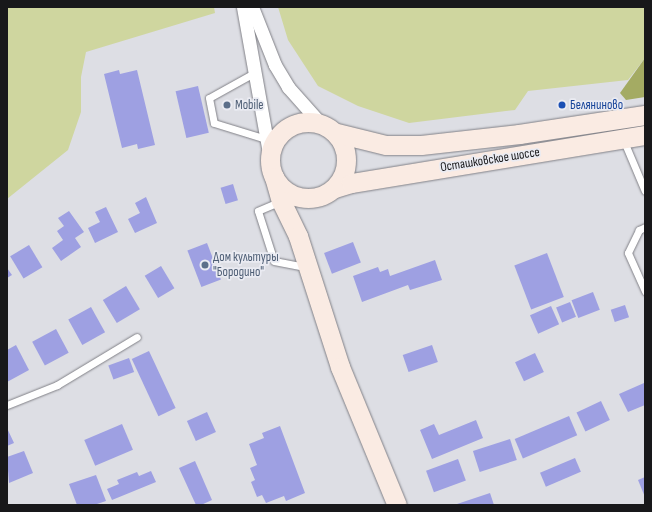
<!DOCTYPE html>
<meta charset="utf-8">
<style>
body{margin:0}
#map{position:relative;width:652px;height:512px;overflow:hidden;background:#dddee4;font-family:"Sofia Sans Condensed",sans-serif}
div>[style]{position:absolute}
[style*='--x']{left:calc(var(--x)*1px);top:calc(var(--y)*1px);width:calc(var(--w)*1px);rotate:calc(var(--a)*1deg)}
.green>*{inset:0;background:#cfd69f}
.forest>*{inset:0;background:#a4ab63}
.building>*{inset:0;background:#9ea0e2;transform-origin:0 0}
.roads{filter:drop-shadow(0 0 1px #818187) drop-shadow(0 0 1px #818187)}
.lane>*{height:7px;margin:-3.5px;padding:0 3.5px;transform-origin:3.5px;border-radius:3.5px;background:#fff}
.street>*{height:13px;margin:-6.5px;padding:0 6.5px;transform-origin:6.5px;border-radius:6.5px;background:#fff}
.secondary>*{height:19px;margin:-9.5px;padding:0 9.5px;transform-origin:9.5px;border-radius:9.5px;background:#faebe3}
.secondary>.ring{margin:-9.5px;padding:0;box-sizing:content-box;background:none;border:19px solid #faebe3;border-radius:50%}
.dots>*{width:11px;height:11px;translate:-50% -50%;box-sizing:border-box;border:2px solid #eaebf2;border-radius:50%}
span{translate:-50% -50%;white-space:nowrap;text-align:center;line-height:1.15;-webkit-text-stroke:3.5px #eaebf2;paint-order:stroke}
.service-label{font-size:13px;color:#4e5e75}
.left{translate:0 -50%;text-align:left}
.transit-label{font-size:13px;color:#164399}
.street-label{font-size:13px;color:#18181a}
.frame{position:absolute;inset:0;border:8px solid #18181a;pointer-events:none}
</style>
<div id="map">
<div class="green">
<i style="clip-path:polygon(7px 7px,214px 7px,215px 13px,86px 52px,81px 77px,81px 112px,68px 150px,7px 199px)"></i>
<i style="clip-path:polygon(278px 7px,645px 7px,645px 58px,628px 80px,528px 91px,515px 110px,409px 123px,358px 106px,318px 86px,288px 40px)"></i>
</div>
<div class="forest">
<i style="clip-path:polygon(645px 58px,645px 97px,626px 100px,620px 93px)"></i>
</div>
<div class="building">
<i style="clip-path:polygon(119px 70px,120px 74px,137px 70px,155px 145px,138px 149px,137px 144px,122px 148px,104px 74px)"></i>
<i style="left:198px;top:86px;width:48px;height:23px;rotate:77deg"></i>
<i style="left:233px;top:184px;width:17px;height:13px;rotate:73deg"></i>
<i style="clip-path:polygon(146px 197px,157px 223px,135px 233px,128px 219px,140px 213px,135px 203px)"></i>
<i style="clip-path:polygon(106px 207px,118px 232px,95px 243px,88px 228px,100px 222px,95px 212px)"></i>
<i style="clip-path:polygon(69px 211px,84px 232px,75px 238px,81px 247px,61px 261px,52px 248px,63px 240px,57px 231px,64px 226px,58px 218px)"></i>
<i style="left:353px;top:242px;width:22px;height:31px;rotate:69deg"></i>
<i style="left:207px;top:243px;width:39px;height:21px;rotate:69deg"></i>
<i style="left:29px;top:245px;width:26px;height:22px;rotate:59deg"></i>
<i style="left:547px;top:253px;width:47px;height:35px;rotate:69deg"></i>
<i style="clip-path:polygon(435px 260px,442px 280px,410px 290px,408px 285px,362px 302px,353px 276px,378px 267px,380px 272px,388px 269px,390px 276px)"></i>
<i style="left:161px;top:266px;width:26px;height:19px;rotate:59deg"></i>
<i style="clip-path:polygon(7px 268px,12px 275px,7px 278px)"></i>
<i style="left:126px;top:286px;width:27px;height:27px;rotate:59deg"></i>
<i style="left:593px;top:292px;width:19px;height:23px;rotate:69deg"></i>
<i style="left:570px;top:302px;width:16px;height:15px;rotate:68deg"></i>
<i style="left:625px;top:305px;width:13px;height:15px;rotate:72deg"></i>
<i style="left:551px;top:306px;width:20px;height:23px;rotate:66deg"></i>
<i style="left:91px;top:307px;width:29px;height:26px;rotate:61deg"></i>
<i style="left:56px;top:329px;width:27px;height:27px;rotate:62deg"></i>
<i style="clip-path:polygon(16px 345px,29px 370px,7px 382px,7px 350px)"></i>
<i style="left:432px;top:345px;width:18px;height:31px;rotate:71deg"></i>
<i style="left:149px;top:351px;width:63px;height:19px;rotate:65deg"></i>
<i style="left:535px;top:353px;width:21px;height:22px;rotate:65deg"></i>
<i style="left:129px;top:358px;width:15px;height:22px;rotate:70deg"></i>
<i style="clip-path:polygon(644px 383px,645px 405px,628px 412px,619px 394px)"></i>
<i style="left:601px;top:401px;width:21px;height:27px;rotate:65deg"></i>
<i style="left:207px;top:412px;width:22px;height:22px;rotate:66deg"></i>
<i style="left:569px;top:416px;width:21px;height:59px;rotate:67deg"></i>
<i style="clip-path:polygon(476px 420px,483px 438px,432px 459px,420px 430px,434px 424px,439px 435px)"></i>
<i style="left:122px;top:424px;width:28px;height:41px;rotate:67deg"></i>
<i style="clip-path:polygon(280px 426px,305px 493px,286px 501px,284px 496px,266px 503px,262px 495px,257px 497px,251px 482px,255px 480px,250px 468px,257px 465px,249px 444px,264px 438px,262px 433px)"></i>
<i style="clip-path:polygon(7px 428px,14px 443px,7px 446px)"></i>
<i style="left:510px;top:439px;width:22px;height:39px;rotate:72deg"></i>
<i style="clip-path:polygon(24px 451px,33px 473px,9px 483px,7px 457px)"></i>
<i style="left:575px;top:458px;width:15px;height:38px;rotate:67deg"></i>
<i style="left:458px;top:459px;width:23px;height:34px;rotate:70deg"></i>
<i style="clip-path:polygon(195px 461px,212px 500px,201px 505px,196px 505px,179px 468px)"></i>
<i style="clip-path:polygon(151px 471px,156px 482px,112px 500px,107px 489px,119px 484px,117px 480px,137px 472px,139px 476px)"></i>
<i style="clip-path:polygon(96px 475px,106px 501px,94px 505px,77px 505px,69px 484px)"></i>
<i style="clip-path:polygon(645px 477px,645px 497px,638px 480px)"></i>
<i style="clip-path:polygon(490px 493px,494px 505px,454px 505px)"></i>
</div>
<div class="roads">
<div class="lane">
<i style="--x:254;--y:73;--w:51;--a:150.9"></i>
<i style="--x:209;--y:98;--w:25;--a:79"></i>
<i style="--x:214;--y:123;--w:54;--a:17.1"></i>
<i style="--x:623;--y:139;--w:56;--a:67.1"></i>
<i style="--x:281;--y:201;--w:25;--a:157"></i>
<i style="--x:258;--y:211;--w:52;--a:72.3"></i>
<i style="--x:274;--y:261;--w:33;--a:11"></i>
<i style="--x:645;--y:227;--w:7;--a:153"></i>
<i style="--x:639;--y:230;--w:25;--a:116"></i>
<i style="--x:628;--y:253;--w:42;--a:65.9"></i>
<i style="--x:7;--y:405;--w:54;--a:-21.8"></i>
<i style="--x:57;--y:385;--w:93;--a:-31"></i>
</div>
<div class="street">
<i style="--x:243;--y:7;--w:153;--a:79.9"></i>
<i style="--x:252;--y:7;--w:62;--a:68.4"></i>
<i style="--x:275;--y:65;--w:26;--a:59"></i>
<i style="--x:288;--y:87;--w:48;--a:48.4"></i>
</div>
<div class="secondary">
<i class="ring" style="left:270px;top:122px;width:57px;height:57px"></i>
<i style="--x:337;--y:133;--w:50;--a:13.8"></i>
<i style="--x:386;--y:145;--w:35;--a:0"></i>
<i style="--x:421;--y:145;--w:99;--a:-6.4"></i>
<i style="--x:519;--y:134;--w:127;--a:-8.6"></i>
<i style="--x:274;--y:177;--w:25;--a:74"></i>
<i style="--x:281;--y:201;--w:39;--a:64"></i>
<i style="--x:298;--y:236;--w:138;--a:72.2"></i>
<i style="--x:340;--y:367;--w:149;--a:67.6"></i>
<i style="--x:335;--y:188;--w:17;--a:-17"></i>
<i style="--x:351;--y:183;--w:298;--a:-9.3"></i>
</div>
</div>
<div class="dots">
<i style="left:227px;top:105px;background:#5c6f8a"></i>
<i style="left:562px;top:105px;background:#1a4fb4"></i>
<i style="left:205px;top:265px;background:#5c6f8a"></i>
</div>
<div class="service-label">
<span class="left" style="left:235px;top:105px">Mobile</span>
<span class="left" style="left:213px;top:265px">Дом культуры<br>"Бородино"</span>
</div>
<div class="transit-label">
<span class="left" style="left:570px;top:105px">Беляниново</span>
</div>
<div class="street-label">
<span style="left:490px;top:160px;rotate:-9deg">Осташковское шоссе</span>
</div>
<div class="frame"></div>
</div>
